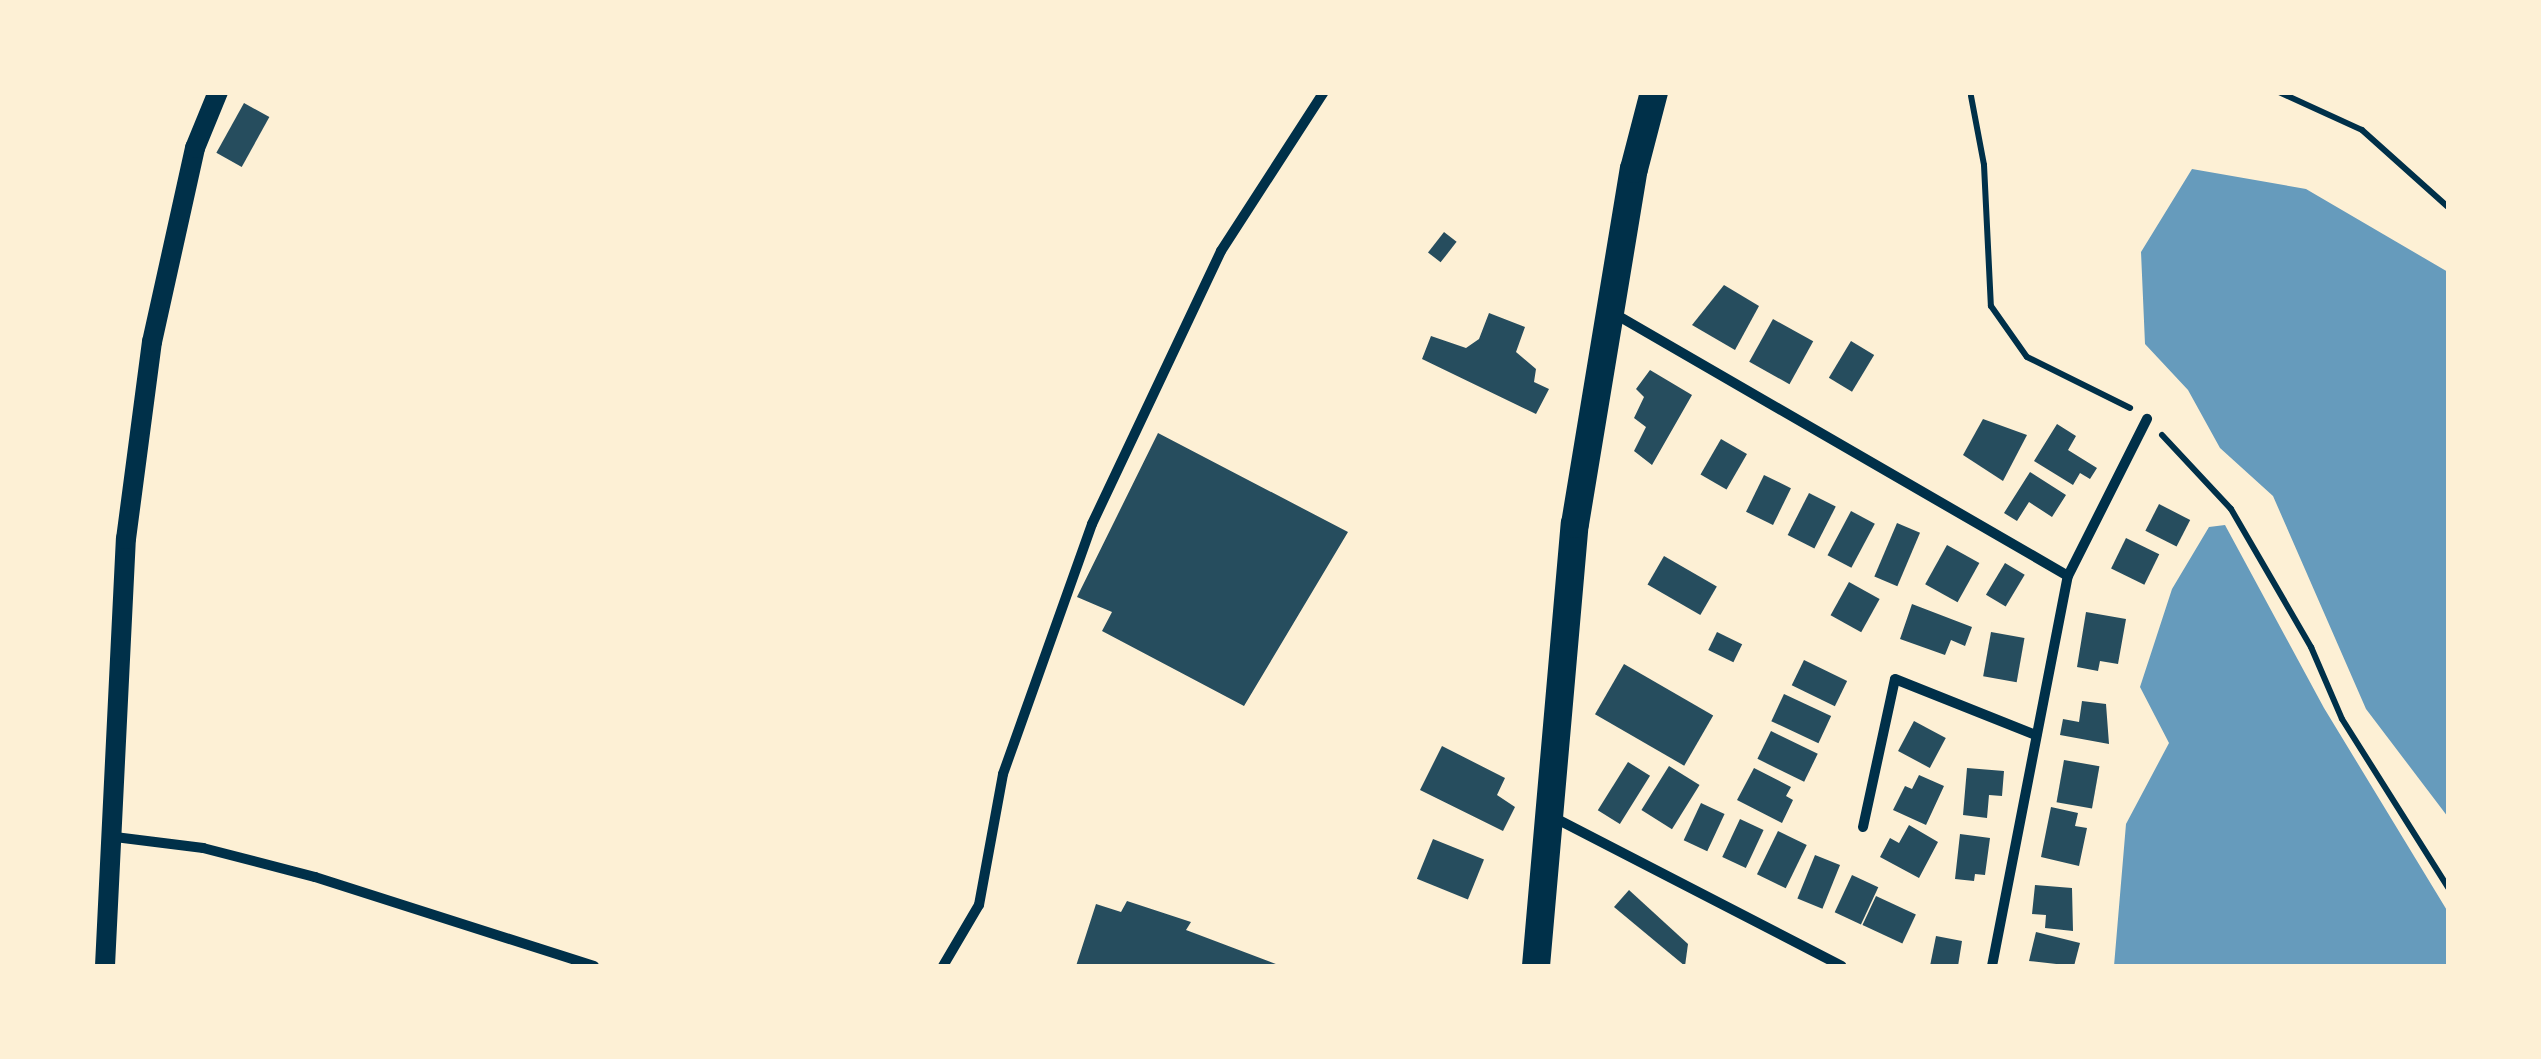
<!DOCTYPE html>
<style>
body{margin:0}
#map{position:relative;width:2541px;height:1059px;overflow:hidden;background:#fdf0d5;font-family:Cabin,sans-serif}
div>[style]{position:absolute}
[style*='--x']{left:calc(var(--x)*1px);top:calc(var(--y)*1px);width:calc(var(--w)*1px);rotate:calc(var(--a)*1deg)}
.water>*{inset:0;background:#669bbc}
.building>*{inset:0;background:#264d5e;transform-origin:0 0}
.path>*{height:6px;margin:-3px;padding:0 3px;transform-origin:3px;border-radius:3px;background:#003049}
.minor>*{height:10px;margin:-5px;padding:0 5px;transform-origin:5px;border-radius:5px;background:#003049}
.secondary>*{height:20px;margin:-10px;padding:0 10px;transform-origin:10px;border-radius:10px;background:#003049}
.trunk>*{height:28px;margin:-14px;padding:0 14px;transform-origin:14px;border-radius:14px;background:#003049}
span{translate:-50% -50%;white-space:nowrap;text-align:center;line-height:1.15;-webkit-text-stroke:9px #fdf0d5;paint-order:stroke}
.frame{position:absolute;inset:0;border:95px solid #fdf0d5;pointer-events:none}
</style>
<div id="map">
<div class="water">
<i style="clip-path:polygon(2192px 169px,2306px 189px,2448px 272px,2448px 817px,2366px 709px,2273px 496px,2220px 448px,2188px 390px,2145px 344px,2141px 252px)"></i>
<i style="clip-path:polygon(2225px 525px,2324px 708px,2448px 912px,2448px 966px,2114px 966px,2126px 824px,2169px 743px,2140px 687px,2172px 589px,2209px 527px)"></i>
</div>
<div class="building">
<i style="left:244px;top:103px;width:29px;height:57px;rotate:29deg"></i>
<i style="left:1444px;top:232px;width:16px;height:26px;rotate:38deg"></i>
<i style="clip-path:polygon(1724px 285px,1759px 306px,1735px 350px,1692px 325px)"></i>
<i style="clip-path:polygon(1489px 313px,1525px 327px,1516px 352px,1536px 369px,1534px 382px,1549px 389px,1536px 414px,1422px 359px,1431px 336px,1466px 348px,1479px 339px)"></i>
<i style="left:1773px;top:319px;width:46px;height:49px;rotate:29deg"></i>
<i style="left:1851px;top:341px;width:27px;height:43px;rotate:31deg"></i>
<i style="clip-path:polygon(1650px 370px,1692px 395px,1652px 465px,1634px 451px,1646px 427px,1634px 418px,1644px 397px,1636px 389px)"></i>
<i style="clip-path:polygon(1983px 419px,2027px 435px,2003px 481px,1963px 455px)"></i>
<i style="clip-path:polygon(2057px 424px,2076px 436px,2068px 450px,2097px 468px,2090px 479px,2080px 473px,2073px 485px,2034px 461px)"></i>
<i style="clip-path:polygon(1158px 433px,1348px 532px,1244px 706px,1102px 631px,1112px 612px,1077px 597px)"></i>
<i style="left:1721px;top:439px;width:30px;height:41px;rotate:30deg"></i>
<i style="clip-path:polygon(2030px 472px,2066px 495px,2052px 517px,2029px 502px,2017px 521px,2004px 513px)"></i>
<i style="left:1764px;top:475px;width:30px;height:41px;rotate:26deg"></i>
<i style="left:1809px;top:493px;width:30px;height:47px;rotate:27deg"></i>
<i style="left:2159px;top:504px;width:35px;height:30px;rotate:27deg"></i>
<i style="left:1851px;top:511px;width:27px;height:50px;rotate:28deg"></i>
<i style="left:1897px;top:523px;width:25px;height:58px;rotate:23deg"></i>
<i style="left:2126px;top:538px;width:37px;height:34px;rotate:26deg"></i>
<i style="left:1947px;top:545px;width:37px;height:45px;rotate:29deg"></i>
<i style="left:1664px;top:556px;width:61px;height:33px;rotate:30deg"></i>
<i style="left:2005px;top:563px;width:23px;height:37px;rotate:31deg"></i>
<i style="left:1849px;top:582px;width:35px;height:38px;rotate:29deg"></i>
<i style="clip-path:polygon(1912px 604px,1972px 627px,1965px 646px,1951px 640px,1945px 655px,1900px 639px)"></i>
<i style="clip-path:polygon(2086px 612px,2126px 619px,2118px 664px,2100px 661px,2098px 671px,2077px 667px)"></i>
<i style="left:1717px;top:632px;width:28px;height:20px;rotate:26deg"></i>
<i style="left:1991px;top:632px;width:34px;height:45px;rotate:10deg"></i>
<i style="left:1804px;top:660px;width:48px;height:28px;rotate:26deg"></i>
<i style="left:1624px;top:664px;width:103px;height:58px;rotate:30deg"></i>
<i style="left:1784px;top:694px;width:52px;height:30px;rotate:25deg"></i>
<i style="clip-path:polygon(2082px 701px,2106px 704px,2109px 744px,2060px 735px,2063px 719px,2079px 722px)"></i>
<i style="left:1914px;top:721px;width:36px;height:34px;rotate:28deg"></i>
<i style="left:1771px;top:731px;width:52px;height:31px;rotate:26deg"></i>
<i style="clip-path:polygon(1442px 746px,1505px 778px,1497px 795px,1515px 807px,1503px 831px,1420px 790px)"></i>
<i style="left:2064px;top:760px;width:36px;height:43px;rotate:10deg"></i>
<i style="left:1628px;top:762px;width:26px;height:57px;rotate:32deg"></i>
<i style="left:1669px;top:766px;width:36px;height:52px;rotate:32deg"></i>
<i style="clip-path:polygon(1754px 768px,1791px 787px,1786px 796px,1793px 800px,1782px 823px,1737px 800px)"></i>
<i style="clip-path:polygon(1967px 768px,2004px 771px,2002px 796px,1989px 795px,1987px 818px,1963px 815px)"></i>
<i style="clip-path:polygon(1919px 775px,1944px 786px,1926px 825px,1893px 810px,1905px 786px,1912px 789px)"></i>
<i style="left:1701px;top:803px;width:26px;height:41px;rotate:25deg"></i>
<i style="clip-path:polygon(2051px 807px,2078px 813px,2075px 826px,2087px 828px,2079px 866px,2041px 857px)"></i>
<i style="left:1740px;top:819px;width:26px;height:42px;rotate:25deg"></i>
<i style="clip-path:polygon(1909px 825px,1938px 842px,1919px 878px,1880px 857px,1890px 838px,1899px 843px)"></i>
<i style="left:1778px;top:831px;width:32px;height:48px;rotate:26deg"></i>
<i style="clip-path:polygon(1960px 834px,1990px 838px,1985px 875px,1975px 874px,1974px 881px,1955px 879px)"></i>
<i style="left:1433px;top:839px;width:55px;height:43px;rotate:22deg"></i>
<i style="left:1815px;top:855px;width:27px;height:47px;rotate:22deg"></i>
<i style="left:1852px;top:875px;width:29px;height:41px;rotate:25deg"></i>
<i style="clip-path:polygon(2035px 885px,2072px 888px,2073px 931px,2045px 928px,2046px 915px,2032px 914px)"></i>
<i style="clip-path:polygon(1629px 890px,1688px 944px,1685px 966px,1614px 907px)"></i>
<i style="left:1876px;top:896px;width:44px;height:32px;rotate:25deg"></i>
<i style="clip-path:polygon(1127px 901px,1191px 922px,1186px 930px,1281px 966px,1076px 966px,1096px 904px,1121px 912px)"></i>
<i style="clip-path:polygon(2036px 932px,2080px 943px,2074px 966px,2029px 961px)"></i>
<i style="clip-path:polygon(1936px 936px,1962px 941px,1958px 966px,1930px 966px)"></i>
</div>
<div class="path">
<i style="--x:1961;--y:92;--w:30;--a:0"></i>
<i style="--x:2279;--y:92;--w:91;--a:24.6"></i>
<i style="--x:2362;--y:130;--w:115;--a:41.8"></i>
<i style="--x:1971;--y:96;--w:70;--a:79.3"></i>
<i style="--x:1984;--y:165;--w:141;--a:87.2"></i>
<i style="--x:1991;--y:306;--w:62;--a:54.8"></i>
<i style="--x:2027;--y:357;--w:115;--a:26.3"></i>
<i style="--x:2162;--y:435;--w:101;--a:47"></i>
<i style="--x:2231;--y:509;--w:160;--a:59.9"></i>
<i style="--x:2311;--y:647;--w:78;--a:66.7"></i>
<i style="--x:2342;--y:719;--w:199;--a:57.8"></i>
</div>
<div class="minor">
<i style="--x:1615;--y:314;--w:523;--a:30.04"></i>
<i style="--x:1551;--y:816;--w:327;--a:27.3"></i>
<i style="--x:1863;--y:827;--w:151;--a:-77.8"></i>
<i style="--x:1895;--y:679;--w:152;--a:21.7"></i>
<i style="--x:115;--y:837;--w:89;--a:7.1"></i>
<i style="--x:203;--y:848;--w:116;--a:14.5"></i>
<i style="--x:315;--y:877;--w:293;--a:17.7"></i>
<i style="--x:943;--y:966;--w:71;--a:-59.5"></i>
<i style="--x:979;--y:905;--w:133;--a:-79.6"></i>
<i style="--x:1003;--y:774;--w:265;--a:-70.4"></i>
<i style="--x:1092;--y:524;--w:302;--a:-64.7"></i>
<i style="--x:1221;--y:251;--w:189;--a:-57.1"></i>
<i style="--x:1992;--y:966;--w:397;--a:-79"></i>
<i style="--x:2068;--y:576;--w:176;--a:-63.3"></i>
</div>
<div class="secondary">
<i style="--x:105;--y:966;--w:428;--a:-87.2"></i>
<i style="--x:126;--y:539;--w:199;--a:-82.5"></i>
<i style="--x:152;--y:342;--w:199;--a:-77.5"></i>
<i style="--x:195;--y:148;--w:61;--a:-67.7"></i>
</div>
<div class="trunk">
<i style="--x:1536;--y:966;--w:444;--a:-85"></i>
<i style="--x:1575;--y:524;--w:360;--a:-80.6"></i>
<i style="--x:1634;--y:169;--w:80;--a:-75.4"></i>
</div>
<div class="frame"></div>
</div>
